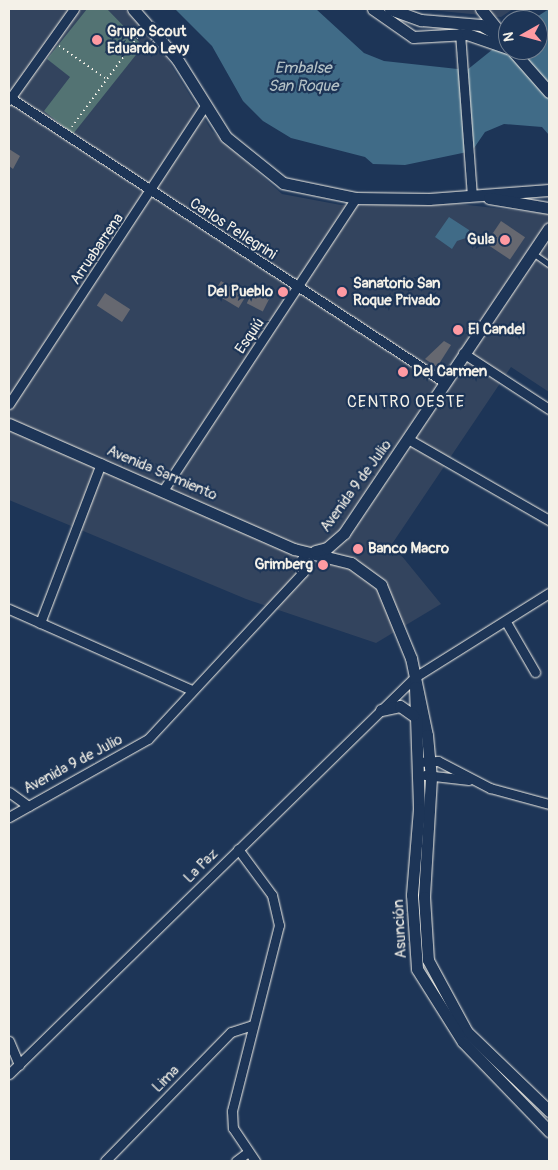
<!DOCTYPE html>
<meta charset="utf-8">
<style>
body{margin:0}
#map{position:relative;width:558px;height:1170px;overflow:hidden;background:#1d3557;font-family:Pangolin,sans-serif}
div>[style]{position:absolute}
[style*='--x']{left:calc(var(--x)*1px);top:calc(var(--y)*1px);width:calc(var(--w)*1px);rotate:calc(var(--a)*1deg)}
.built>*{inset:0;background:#33445e}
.green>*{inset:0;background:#537373}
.water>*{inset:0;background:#406b87}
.building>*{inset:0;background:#666870;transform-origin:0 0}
.path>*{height:2px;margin-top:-1px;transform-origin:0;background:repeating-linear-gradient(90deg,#f4f1e8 0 1px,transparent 0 5px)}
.roads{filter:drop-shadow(0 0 1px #f4f1e8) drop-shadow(0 0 1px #f4f1e8)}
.lane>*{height:4.5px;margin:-2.25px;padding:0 2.25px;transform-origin:2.25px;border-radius:2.25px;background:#1d3557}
.street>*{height:9px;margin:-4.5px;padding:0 4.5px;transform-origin:4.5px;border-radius:4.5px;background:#1d3557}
.secondary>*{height:11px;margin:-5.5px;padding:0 5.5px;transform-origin:5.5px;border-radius:5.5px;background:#1d3557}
.dots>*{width:14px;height:14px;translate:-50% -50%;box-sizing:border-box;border:2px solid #1d3557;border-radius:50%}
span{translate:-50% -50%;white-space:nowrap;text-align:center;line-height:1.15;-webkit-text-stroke:4.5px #1d3557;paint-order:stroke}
.poi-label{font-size:15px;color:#f4f1e8;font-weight:700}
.left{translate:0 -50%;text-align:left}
.right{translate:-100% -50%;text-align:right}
.street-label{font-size:15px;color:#f4f1e8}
.water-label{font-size:16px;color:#b5c2c6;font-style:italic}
.neighbourhood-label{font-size:16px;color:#f4f1e8;letter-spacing:1px}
.frame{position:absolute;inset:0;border:10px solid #f4f1e8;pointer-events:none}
.north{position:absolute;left:498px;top:10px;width:50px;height:50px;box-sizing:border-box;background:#1d3557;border:1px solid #738091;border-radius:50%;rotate:263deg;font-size:14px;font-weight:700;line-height:20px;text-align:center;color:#f4f1e8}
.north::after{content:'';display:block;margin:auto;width:18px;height:22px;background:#ff9aa2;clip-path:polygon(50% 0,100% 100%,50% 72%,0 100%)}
</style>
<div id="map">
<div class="built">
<i style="clip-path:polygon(9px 9px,125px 9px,158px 44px,212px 131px,282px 194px,341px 205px,459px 204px,549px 214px,549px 392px,511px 367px,392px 544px,441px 604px,376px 643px,246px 599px,9px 500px)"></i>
<i style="clip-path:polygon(421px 9px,513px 9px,501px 17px)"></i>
</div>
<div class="green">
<i style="clip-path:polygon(87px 9px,107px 9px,143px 46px,73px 134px,44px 111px,70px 77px,47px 59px)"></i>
</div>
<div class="water">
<i style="clip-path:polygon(175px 9px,316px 9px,364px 53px,384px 61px,467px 70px,508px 37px,508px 50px,538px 50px,538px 20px,532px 20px,549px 9px,549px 135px,542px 127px,504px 124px,485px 132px,472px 151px,405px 165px,373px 164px,365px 157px,291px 138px,263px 121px,243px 101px,212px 46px)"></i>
<i style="clip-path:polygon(449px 217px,469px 230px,469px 237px,457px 241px,452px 249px,435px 237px)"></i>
</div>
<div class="building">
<i style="clip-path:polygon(9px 149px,20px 156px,13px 169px,9px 166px)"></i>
<i style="left:501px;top:221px;width:29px;height:27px;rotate:34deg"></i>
<i style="left:221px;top:281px;width:29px;height:14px;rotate:31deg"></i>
<i style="left:254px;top:289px;width:18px;height:16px;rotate:27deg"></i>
<i style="left:105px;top:293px;width:30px;height:15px;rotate:33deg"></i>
<i style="clip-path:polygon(444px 341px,451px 345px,437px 367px,425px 359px)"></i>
</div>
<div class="path">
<i style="--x:511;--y:20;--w:21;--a:-31"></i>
<i style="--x:59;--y:46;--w:58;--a:34.5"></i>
<i style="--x:72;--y:127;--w:115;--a:-53.8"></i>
</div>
<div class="roads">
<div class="lane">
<i style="--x:533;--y:253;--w:19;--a:35"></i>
</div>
<div class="street">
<i style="--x:460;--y:33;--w:163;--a:85.8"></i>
<i style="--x:9;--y:97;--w:520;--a:33.23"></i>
<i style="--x:9;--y:100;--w:112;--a:-54.5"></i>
<i style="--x:463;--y:353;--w:103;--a:33.1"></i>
<i style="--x:9;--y:404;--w:357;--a:-56.7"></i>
<i style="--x:408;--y:439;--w:163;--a:29.9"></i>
<i style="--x:164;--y:489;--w:349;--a:-56.6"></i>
<i style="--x:9;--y:609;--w:200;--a:23.9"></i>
<i style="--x:506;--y:622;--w:58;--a:59.9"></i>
<i style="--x:40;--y:623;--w:171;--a:-69.1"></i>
<i style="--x:418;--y:762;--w:20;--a:-3"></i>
<i style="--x:438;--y:761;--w:59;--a:27.4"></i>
<i style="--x:490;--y:788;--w:61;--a:15.2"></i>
<i style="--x:425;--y:775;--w:44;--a:6.5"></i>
<i style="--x:9;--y:792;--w:24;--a:36"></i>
<i style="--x:9;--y:817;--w:159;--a:-29.3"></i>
<i style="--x:148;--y:739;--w:228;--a:-47.1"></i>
<i style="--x:303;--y:572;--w:20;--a:-90"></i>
<i style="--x:238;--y:849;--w:57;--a:53.5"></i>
<i style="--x:272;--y:895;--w:31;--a:77"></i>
<i style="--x:279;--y:925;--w:192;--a:104.2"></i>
<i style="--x:232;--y:1111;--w:17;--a:87"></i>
<i style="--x:233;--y:1128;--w:40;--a:56"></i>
<i style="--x:9;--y:1041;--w:26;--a:67"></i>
<i style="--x:9;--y:1074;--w:568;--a:-44.36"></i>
<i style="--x:415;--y:677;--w:158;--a:-32.1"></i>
<i style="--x:105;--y:1161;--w:180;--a:-45.7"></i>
<i style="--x:231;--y:1032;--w:22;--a:-18"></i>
<i style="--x:236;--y:1161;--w:15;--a:-37"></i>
</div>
<div class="secondary">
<i style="--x:133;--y:9;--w:67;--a:48.7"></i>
<i style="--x:177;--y:59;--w:92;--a:57.9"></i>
<i style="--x:226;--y:137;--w:73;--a:38.9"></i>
<i style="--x:283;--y:183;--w:75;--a:11.6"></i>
<i style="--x:356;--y:198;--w:73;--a:0.8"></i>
<i style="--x:429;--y:199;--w:120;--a:-4.3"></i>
<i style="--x:373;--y:9;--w:49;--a:35"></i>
<i style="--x:413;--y:37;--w:54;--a:-3.2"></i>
<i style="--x:467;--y:34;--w:43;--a:18.9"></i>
<i style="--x:390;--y:9;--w:33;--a:20"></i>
<i style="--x:421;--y:20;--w:60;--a:4.8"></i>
<i style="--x:481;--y:25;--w:31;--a:31"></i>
<i style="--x:481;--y:9;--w:27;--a:51"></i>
<i style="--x:512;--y:50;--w:56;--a:48.6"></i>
<i style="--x:489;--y:198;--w:61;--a:9.5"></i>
<i style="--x:9;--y:424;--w:311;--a:23.7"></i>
<i style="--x:294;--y:549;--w:59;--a:13.8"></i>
<i style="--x:351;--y:563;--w:37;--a:36"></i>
<i style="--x:381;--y:585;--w:79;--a:67.7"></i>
<i style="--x:411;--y:658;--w:79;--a:78.3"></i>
<i style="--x:427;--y:735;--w:43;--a:84.7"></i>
<i style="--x:431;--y:778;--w:119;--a:93.4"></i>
<i style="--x:424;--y:897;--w:63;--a:86.4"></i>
<i style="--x:428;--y:960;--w:82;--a:61.6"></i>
<i style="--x:467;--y:1032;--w:114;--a:43.9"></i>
<i style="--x:315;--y:551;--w:12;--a:-14"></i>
<i style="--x:327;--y:548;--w:23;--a:-41"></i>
<i style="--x:344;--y:533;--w:367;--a:-56.1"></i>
<i style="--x:415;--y:687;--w:122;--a:88.1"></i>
<i style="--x:419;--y:809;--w:86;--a:94.7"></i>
<i style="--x:412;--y:895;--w:74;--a:86.1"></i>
<i style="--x:417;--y:969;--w:86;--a:57.8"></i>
<i style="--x:463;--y:1042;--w:124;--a:46"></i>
<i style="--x:381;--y:710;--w:19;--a:-12"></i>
<i style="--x:400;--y:706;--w:16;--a:35"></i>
</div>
</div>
<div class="dots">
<i style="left:97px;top:40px;background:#ff9aa2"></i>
<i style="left:505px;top:240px;background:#ff9aa2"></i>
<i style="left:283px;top:292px;background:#ff9aa2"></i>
<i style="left:342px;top:292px;background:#ff9aa2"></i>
<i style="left:458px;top:330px;background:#ff9aa2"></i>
<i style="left:403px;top:372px;background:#ff9aa2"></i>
<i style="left:358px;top:549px;background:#ff9aa2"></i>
<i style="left:323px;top:565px;background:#ff9aa2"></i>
</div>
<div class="poi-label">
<span class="left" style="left:107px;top:40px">Grupo Scout<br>Eduardo Levy</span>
<span class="right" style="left:495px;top:240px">Gula</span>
<span class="left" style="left:353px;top:292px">Sanatorio San<br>Roque Privado</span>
<span class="right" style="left:273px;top:292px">Del Pueblo</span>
<span class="left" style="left:468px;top:330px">El Candel</span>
<span class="left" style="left:413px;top:372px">Del Carmen</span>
<span class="left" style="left:368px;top:549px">Banco Macro</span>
<span class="right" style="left:313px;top:565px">Grimberg</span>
</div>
<div class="street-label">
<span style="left:233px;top:229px;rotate:33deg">Carlos Pellegrini</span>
<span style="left:97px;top:249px;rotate:-56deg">Arruabarrena</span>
<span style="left:250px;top:336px;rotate:-56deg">Esquiú</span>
<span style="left:162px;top:473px;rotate:23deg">Avenida Sarmiento</span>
<span style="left:356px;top:486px;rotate:-54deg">Avenida 9 de Julio</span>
<span style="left:73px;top:764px;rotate:-28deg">Avenida 9 de Julio</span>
<span style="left:201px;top:866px;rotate:-45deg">La Paz</span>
<span style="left:400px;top:929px;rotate:-93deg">Asunción</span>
<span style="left:166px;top:1079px;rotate:-45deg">Lima</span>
</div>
<div class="water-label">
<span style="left:303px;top:77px">Embalse<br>San Roque</span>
</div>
<div class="neighbourhood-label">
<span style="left:406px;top:402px">CENTRO OESTE</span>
</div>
<div class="frame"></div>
<div class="north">N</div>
</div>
